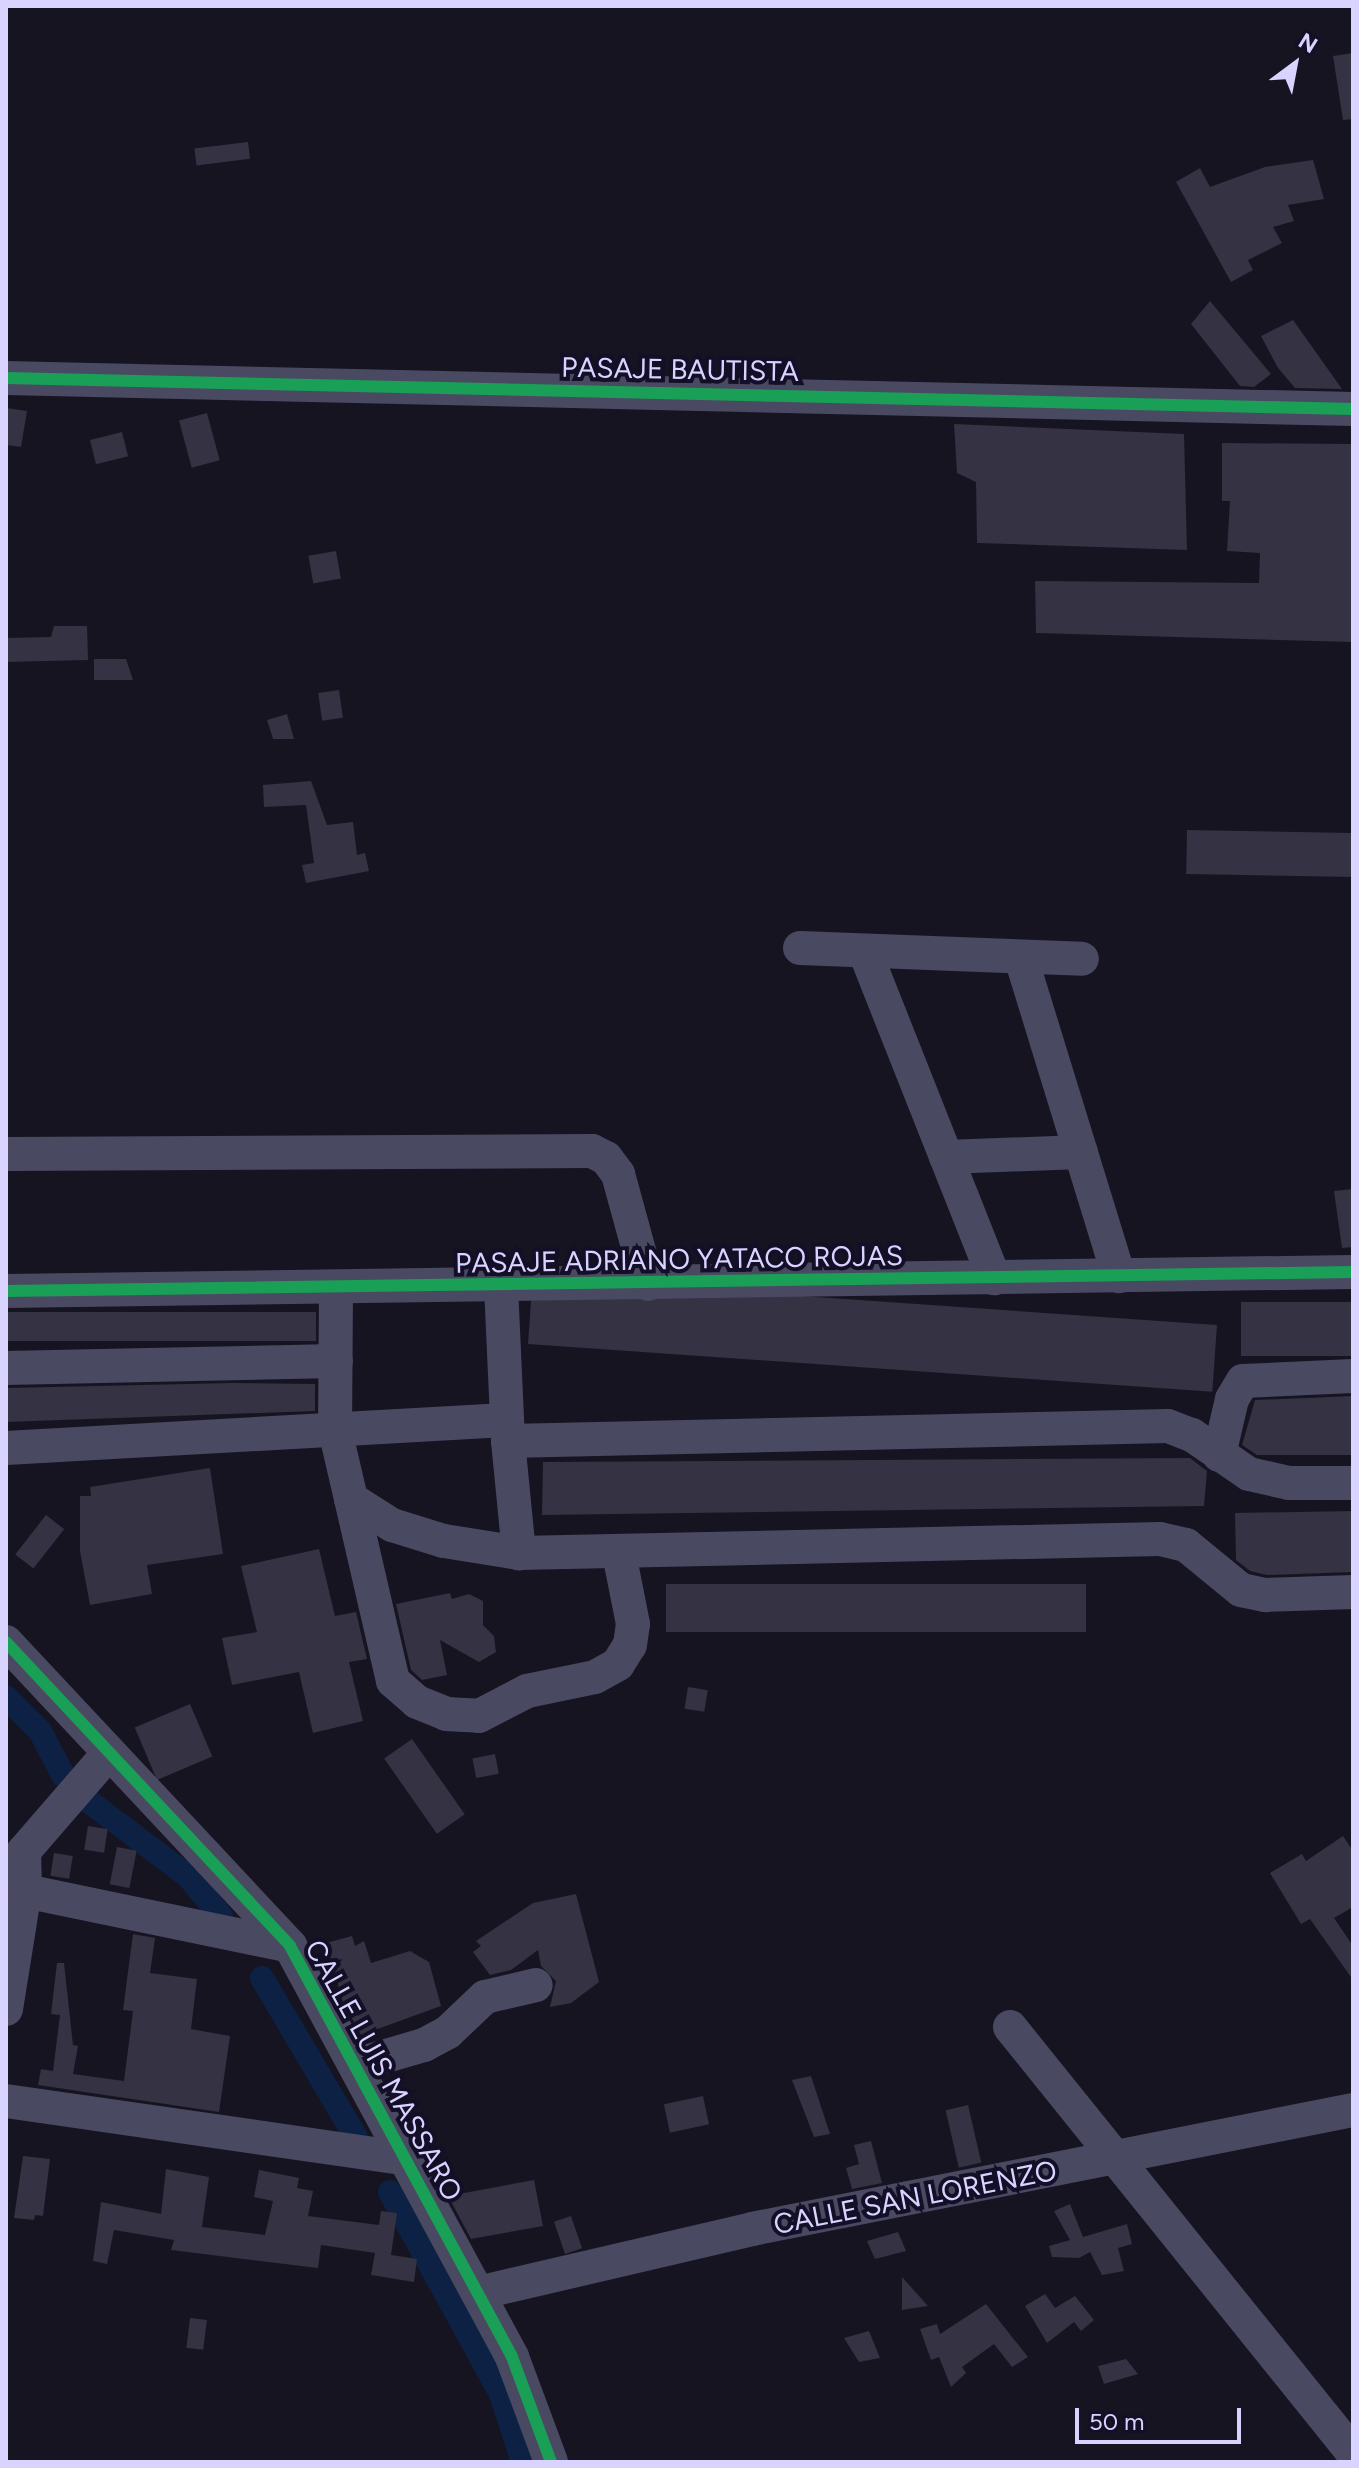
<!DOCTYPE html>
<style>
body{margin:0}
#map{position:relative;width:1359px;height:2468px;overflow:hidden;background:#161421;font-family:Figtree,sans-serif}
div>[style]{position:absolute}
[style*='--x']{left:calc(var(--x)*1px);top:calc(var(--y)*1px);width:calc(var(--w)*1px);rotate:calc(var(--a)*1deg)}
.canal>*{height:24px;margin:-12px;padding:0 12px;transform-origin:12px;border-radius:12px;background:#0d2144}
.building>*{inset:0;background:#343243;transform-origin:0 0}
.minor>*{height:34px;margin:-17px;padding:0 17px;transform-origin:17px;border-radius:17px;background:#4a4962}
.cycleway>*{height:12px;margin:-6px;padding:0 6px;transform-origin:6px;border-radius:6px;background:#1a9f57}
span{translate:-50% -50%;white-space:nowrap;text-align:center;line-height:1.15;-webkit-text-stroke:8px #130f26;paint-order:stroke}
.street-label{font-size:28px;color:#d9d4ff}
.frame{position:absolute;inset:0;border:8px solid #d9d4ff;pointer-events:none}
.north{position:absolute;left:1255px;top:24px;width:80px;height:80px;-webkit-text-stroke:6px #130f26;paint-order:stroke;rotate:32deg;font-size:22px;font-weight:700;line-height:32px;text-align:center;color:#d9d4ff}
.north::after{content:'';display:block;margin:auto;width:28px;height:36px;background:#d9d4ff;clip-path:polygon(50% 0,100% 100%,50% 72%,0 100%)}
.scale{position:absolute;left:1075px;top:2408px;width:166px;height:36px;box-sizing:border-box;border:4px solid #d9d4ff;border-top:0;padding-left:10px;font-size:24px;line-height:28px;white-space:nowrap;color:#d9d4ff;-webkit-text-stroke:6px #130f26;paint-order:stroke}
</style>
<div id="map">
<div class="canal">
<i style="--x:6;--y:1697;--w:48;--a:45"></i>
<i style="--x:40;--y:1731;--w:50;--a:62.4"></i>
<i style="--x:87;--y:1800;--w:126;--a:37"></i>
<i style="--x:188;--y:1876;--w:52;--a:50.5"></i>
<i style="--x:262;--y:1978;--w:203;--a:59.5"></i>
<i style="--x:390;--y:2192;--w:230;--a:61.2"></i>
<i style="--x:501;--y:2394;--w:71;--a:72.1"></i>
</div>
<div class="building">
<i style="clip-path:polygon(1353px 53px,1353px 119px,1343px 120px,1333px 56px)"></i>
<i style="left:248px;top:142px;width:17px;height:54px;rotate:83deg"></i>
<i style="clip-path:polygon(1313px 160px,1324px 199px,1288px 205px,1294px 221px,1273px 227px,1282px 243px,1248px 260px,1253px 270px,1231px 282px,1176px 182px,1200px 168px,1210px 187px,1265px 167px)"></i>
<i style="clip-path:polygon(1210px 301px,1271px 374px,1254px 387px,1240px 386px,1191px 324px)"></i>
<i style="clip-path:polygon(1293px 320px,1342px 389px,1295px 388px,1278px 368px,1261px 336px)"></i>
<i style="clip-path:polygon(6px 408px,27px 411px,21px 447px,6px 445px)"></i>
<i style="left:207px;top:413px;width:49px;height:29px;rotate:75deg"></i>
<i style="clip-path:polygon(954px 424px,1184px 434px,1187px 550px,977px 543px,976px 482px,957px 473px)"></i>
<i style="left:122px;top:432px;width:25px;height:33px;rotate:76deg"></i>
<i style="clip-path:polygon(1222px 443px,1353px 444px,1353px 642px,1036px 633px,1035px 581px,1259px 583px,1260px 553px,1227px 551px,1230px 501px,1222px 501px)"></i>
<i style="left:336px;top:551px;width:28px;height:28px;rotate:80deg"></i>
<i style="clip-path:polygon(54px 626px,87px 626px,88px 660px,6px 662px,6px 638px,51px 637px)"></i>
<i style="clip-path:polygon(94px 659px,126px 659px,133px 680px,94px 680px)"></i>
<i style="left:339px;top:690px;width:28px;height:21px;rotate:82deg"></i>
<i style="clip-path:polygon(287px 714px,294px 739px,273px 739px,267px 720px)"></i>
<i style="clip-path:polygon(311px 781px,327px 825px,353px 822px,357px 855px,365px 853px,369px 871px,306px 883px,302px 865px,314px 863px,306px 805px,264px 807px,263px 785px)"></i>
<i style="left:1187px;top:830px;width:166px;height:44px;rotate:1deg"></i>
<i style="clip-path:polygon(1353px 1189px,1353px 1247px,1342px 1248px,1334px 1191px)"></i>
<i style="left:1353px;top:1302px;width:54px;height:112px;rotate:90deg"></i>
<i style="left:316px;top:1312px;width:29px;height:310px;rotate:90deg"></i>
<i style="left:1217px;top:1325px;width:67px;height:686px;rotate:94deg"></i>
<i style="clip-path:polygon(232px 1383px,315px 1384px,315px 1411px,6px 1422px,6px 1388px)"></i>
<i style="clip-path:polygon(1353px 1396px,1353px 1455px,1257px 1455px,1242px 1445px,1255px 1400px)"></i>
<i style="clip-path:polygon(1190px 1458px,1207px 1471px,1204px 1506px,542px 1515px,543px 1462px)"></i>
<i style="clip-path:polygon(210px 1468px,223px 1554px,147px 1565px,152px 1594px,90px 1605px,80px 1551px,80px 1496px,91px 1496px,90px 1487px)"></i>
<i style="clip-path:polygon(1353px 1511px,1353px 1572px,1267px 1575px,1250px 1571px,1236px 1560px,1235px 1513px)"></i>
<i style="left:46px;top:1515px;width:23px;height:50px;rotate:38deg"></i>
<i style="clip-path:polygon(319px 1549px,335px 1616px,356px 1612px,367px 1659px,349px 1662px,363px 1721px,313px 1733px,299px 1672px,232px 1685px,222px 1638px,257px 1632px,241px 1566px)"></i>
<i style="left:1086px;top:1584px;width:48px;height:420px;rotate:90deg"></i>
<i style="clip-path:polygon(450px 1593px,452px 1599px,469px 1594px,483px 1601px,483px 1625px,494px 1636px,496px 1652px,479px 1662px,440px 1640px,447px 1675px,422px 1680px,411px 1670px,396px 1604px)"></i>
<i style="left:688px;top:1687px;width:20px;height:22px;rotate:9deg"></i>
<i style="left:190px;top:1704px;width:57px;height:60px;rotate:67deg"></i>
<i style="left:412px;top:1739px;width:92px;height:34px;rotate:55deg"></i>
<i style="left:495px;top:1754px;width:20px;height:23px;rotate:79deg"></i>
<i style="left:88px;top:1826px;width:20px;height:24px;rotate:9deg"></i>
<i style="clip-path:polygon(1343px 1836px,1353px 1851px,1353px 1907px,1334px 1918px,1353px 1946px,1353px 1980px,1310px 1919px,1301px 1924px,1270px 1873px,1302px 1854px,1306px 1861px)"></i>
<i style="left:117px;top:1847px;width:20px;height:38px;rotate:11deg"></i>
<i style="left:54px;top:1853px;width:19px;height:23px;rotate:9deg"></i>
<i style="clip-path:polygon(576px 1894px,599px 1982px,571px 2003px,550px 2007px,556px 1981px,541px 1966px,538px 1950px,511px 1970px,490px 1975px,473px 1952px,481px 1946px,476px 1941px,533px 1903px)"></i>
<i style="clip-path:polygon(133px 1934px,155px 1938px,150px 1973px,197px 1979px,191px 2029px,230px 2036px,219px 2112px,38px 2085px,41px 2069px,53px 2071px,60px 2015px,51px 2014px,57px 1963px,64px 1963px,73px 2045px,78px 2046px,73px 2074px,124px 2081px,133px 2011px,123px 2010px)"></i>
<i style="clip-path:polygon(352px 1936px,355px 1946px,364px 1941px,371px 1963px,410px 1951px,429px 1962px,441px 2006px,361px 2035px,343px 2002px,326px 1943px)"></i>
<i style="clip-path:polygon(811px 2076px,830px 2134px,814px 2137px,792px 2080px)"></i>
<i style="left:703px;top:2096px;width:29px;height:40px;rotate:78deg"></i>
<i style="left:968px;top:2105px;width:59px;height:23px;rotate:77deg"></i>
<i style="clip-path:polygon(871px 2141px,882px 2183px,852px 2189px,846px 2168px,859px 2164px,854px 2145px)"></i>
<i style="clip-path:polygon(23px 2156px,50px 2159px,43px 2216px,35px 2215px,34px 2220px,14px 2218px)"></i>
<i style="clip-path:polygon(166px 2169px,209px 2177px,202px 2227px,265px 2235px,273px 2201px,254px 2197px,259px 2170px,299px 2178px,297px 2188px,313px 2191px,308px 2216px,379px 2225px,381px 2211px,397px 2213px,391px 2255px,417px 2259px,414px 2282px,371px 2275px,375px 2253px,321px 2245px,318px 2268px,171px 2250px,174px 2240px,114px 2230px,107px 2264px,93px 2261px,101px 2202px,161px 2214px)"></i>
<i style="clip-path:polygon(534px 2180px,543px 2226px,471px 2239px,448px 2196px)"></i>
<i style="clip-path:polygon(1070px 2204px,1083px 2237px,1127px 2224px,1132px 2244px,1118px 2248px,1124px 2271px,1102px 2275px,1090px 2252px,1079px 2258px,1052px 2257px,1049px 2246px,1070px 2240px,1054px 2211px)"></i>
<i style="left:571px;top:2216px;width:34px;height:18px;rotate:71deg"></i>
<i style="clip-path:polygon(898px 2232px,906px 2251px,875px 2259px,867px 2241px)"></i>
<i style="clip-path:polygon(902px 2277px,928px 2306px,902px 2310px)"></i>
<i style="clip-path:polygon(1045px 2294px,1055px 2308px,1075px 2296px,1094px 2320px,1081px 2331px,1074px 2322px,1047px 2343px,1025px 2306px)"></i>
<i style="clip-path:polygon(986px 2304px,1028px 2357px,1012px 2367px,994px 2344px,962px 2367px,966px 2373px,951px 2387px,939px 2357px,931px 2360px,920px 2329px,937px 2324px,940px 2334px)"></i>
<i style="left:190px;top:2318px;width:17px;height:30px;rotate:7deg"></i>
<i style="clip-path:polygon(869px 2331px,880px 2358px,859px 2362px,844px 2338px)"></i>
<i style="clip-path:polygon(1126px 2359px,1138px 2374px,1104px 2384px,1098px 2366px)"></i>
</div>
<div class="minor">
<i style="--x:6;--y:378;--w:1347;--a:1.32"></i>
<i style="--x:800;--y:948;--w:282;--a:2.2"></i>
<i style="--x:865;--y:952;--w:351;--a:68.4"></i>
<i style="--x:1021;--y:958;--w:333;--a:72.9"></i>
<i style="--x:6;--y:1154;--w:586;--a:-0.29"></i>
<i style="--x:592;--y:1151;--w:16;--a:27"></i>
<i style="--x:606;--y:1158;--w:20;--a:53"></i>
<i style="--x:618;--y:1174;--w:114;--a:74.7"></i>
<i style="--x:946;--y:1157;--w:135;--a:-2.1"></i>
<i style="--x:501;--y:1286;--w:155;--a:87.4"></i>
<i style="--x:508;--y:1441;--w:660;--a:-1.3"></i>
<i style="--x:1168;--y:1426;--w:26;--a:21"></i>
<i style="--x:1192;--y:1435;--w:69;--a:34.4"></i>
<i style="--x:1249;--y:1474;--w:41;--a:12.7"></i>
<i style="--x:1289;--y:1483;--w:64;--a:0"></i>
<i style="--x:336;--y:1289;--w:141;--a:90.4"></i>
<i style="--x:335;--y:1430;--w:71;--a:76.9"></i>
<i style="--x:351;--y:1499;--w:49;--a:32.4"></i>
<i style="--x:392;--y:1525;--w:54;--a:17.1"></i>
<i style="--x:444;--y:1541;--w:76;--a:9.1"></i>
<i style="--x:519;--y:1553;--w:641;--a:-1.25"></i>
<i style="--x:1160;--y:1539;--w:27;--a:13"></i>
<i style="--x:1186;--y:1545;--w:71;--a:39.3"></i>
<i style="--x:1241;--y:1590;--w:25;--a:12"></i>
<i style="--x:1265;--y:1595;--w:88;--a:-2"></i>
<i style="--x:6;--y:1291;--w:1347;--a:-0.81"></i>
<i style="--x:6;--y:1368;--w:330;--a:-1.2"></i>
<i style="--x:508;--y:1441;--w:113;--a:84.4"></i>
<i style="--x:6;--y:1448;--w:500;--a:-3.2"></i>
<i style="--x:1219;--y:1455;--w:57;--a:-76.9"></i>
<i style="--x:1232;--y:1399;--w:21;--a:-59"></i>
<i style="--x:1243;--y:1381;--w:110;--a:-2.6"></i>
<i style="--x:351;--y:1499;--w:187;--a:77"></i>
<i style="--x:393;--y:1681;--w:32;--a:41"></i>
<i style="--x:417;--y:1702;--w:31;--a:22"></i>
<i style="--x:446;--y:1714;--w:33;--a:3"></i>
<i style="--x:479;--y:1716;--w:54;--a:-27.5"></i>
<i style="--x:527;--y:1691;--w:69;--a:-11.6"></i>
<i style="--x:595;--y:1677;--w:26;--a:-29"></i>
<i style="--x:618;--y:1664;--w:22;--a:-58"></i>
<i style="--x:630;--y:1645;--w:21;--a:-82"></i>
<i style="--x:633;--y:1624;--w:72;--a:-101.2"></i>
<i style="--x:6;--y:1642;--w:416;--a:46.9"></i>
<i style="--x:290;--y:1946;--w:467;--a:61.6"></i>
<i style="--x:512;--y:2357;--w:112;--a:69.6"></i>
<i style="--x:11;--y:1866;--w:147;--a:-49.1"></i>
<i style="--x:25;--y:1891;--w:271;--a:11.7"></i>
<i style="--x:6;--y:2009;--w:120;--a:-80.9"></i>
<i style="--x:25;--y:1891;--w:40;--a:-91.4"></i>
<i style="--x:1010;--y:2027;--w:547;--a:51.16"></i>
<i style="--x:355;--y:2065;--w:72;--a:-16.2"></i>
<i style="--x:424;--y:2045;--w:27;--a:-28"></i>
<i style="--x:448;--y:2032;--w:51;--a:-43.4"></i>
<i style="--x:485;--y:1997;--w:52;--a:-13.2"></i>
<i style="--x:6;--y:2101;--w:405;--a:8.2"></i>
<i style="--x:478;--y:2293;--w:281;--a:-13.1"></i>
<i style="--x:752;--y:2229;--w:613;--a:-11.2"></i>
</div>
<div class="cycleway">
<i style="--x:6;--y:378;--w:1347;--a:1.32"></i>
<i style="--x:6;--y:1291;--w:1347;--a:-0.81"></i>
<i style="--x:6;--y:1642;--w:416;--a:46.9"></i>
<i style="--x:290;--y:1946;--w:467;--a:61.6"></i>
<i style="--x:512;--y:2357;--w:112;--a:69.6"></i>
</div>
<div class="street-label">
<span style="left:680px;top:369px;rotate:1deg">PASAJE BAUTISTA</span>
<span style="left:679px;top:1259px;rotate:-1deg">PASAJE ADRIANO YATACO ROJAS</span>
<span style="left:384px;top:2070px;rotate:61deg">CALLE LUIS MASSARO</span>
<span style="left:915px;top:2197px;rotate:-11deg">CALLE SAN LORENZO</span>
</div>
<div class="frame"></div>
<div class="north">N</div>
<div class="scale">50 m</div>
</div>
